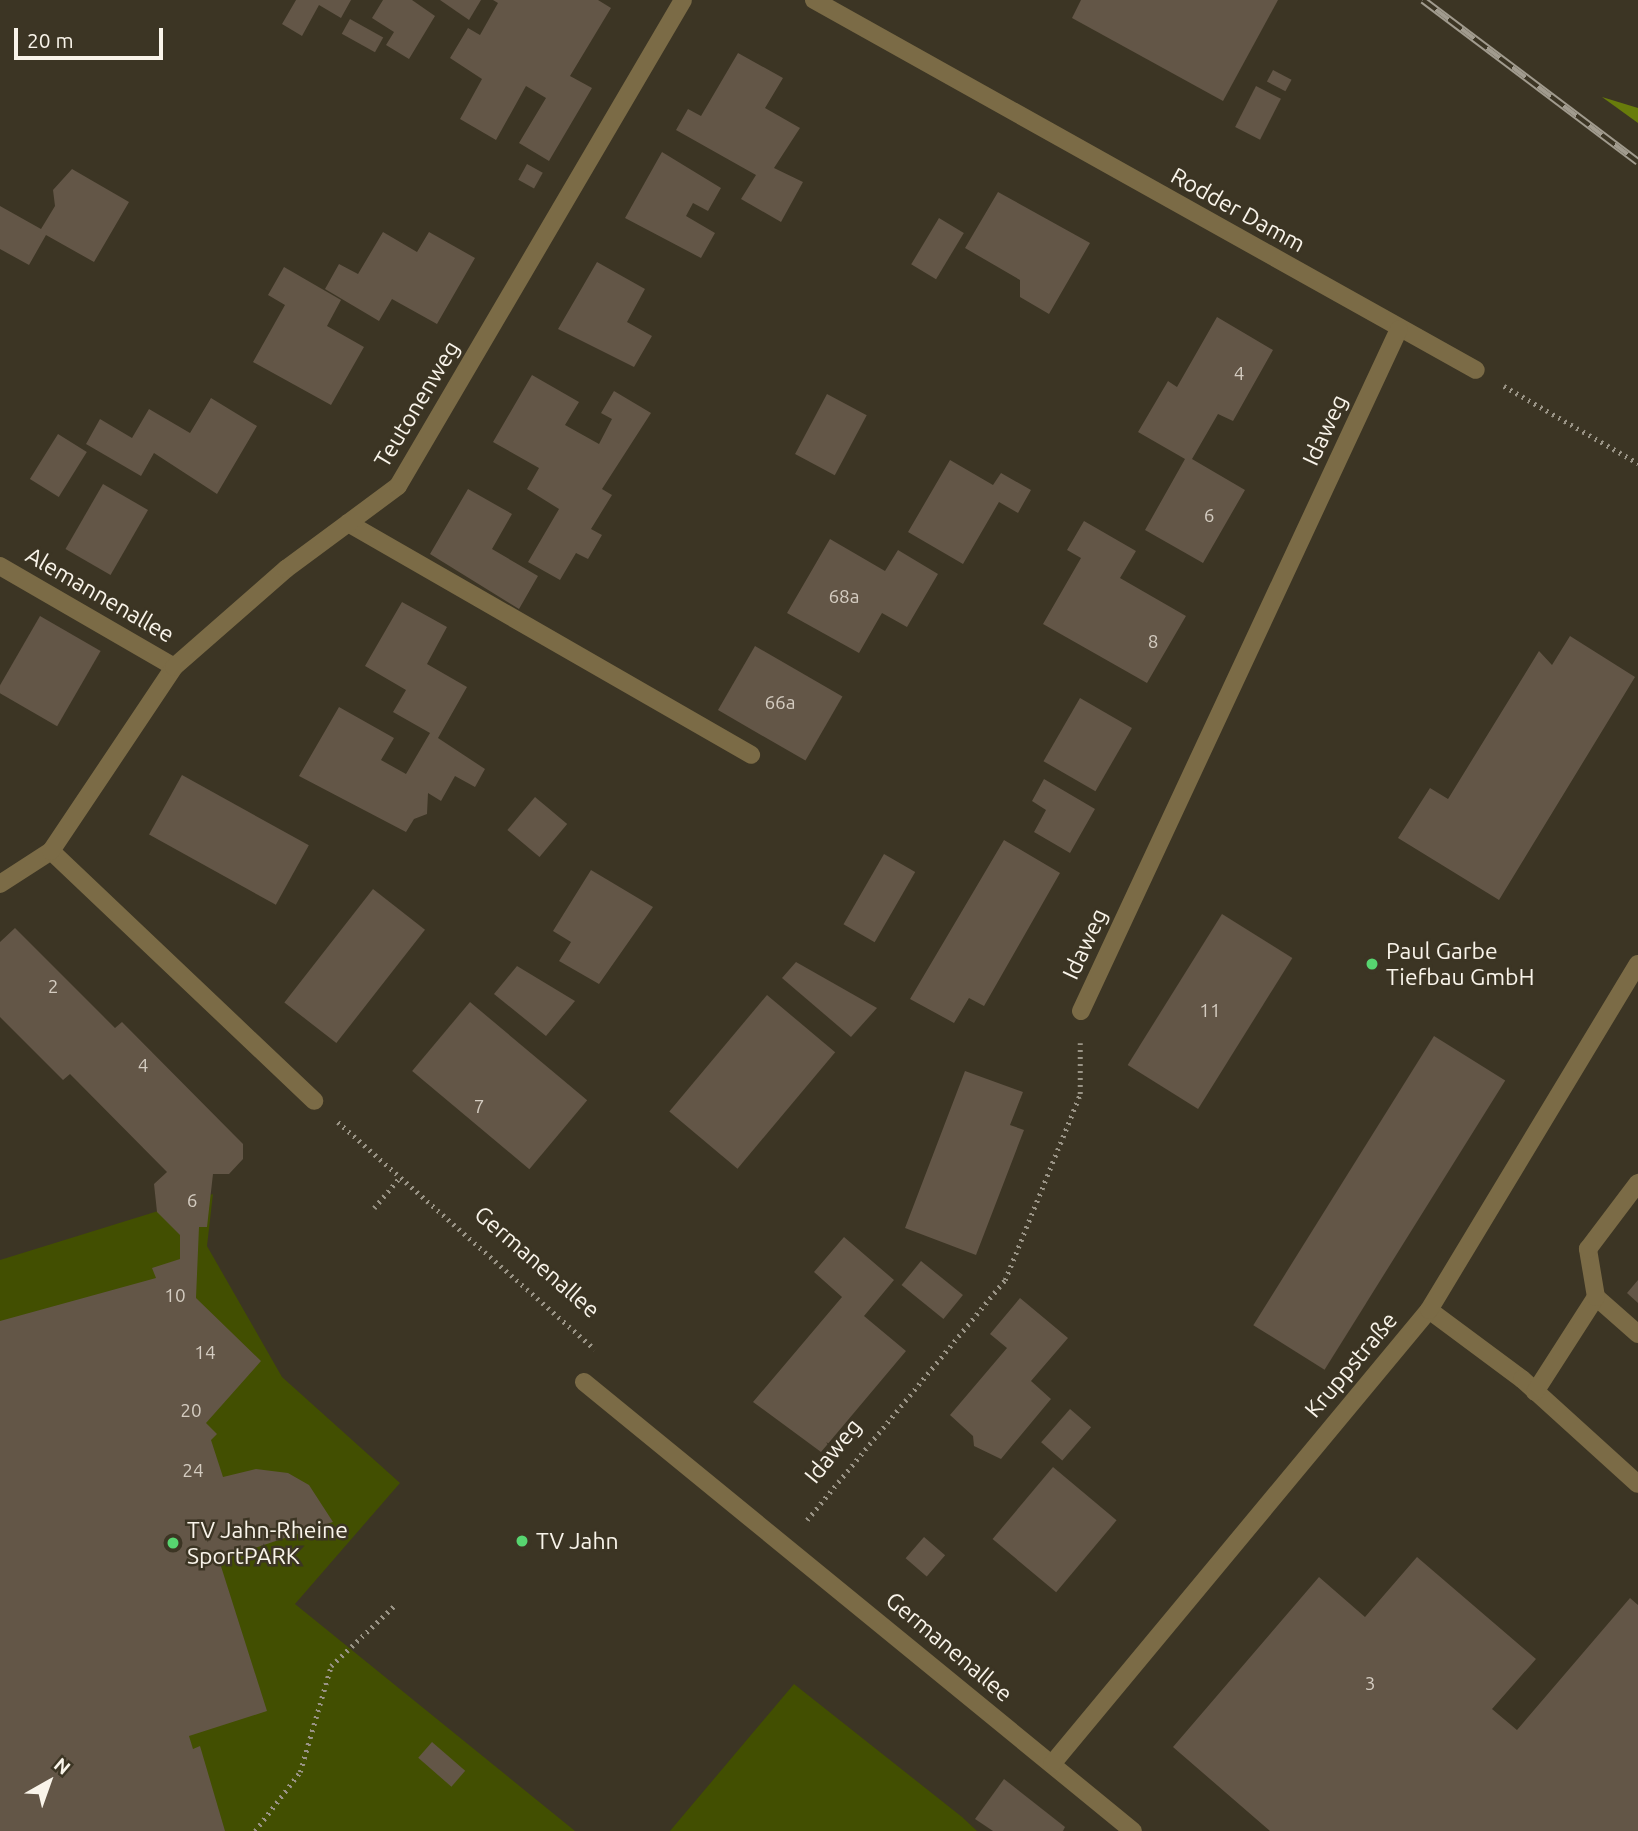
<!DOCTYPE html>
<meta charset="utf-8">
<style>
body{margin:0}
#map{position:relative;width:1638px;height:1831px;overflow:hidden;background:#3c3524;font-family:Ubuntu,sans-serif}
div>[style]{position:absolute}
[style*='--x']{left:calc(var(--x)*1px);top:calc(var(--y)*1px);width:calc(var(--w)*1px);rotate:calc(var(--a)*1deg)}
.green>*{inset:0;background:#424f01}
.forest>*{inset:0;background:#687c0b}
.building>*{inset:0;background:#635647;transform-origin:0 0}
.path>*{height:4.5px;margin-top:-2.25px;transform-origin:0;background:repeating-linear-gradient(90deg,#9a9486 0 2px,transparent 0 7px)}
.service>*{height:18px;margin:-9px;padding:0 9px;transform-origin:9px;border-radius:9px;background:#7b6b46}
.minor>*{height:18px;margin:-9px;padding:0 9px;transform-origin:9px;border-radius:9px;background:#7b6b46}
.rail>*{height:8px;margin-top:-4px;transform-origin:0;background:repeating-linear-gradient(90deg,#3c3524 0 16px,#a19b8e 0 32px);box-sizing:border-box;border-block:2px solid #a19b8e}
.dots>*{width:19px;height:19px;translate:-50% -50%;box-sizing:border-box;border:4px solid #3c3524;border-radius:50%}
span{translate:-50% -50%;white-space:nowrap;text-align:center;line-height:1.15;-webkit-text-stroke:5px #3c3524;paint-order:stroke}
.number-label{font-size:19px;color:#d4ccc1}
.number-label span{-webkit-text-stroke-width:0}
.street-label{font-size:23px;color:#f9f4ea}
.poi-label{font-size:23px;color:#f9f4ea}
.left{translate:0 -50%;text-align:left}
.north{position:absolute;left:14px;top:1747px;width:70px;height:70px;-webkit-text-stroke:5px #3c3524;paint-order:stroke;rotate:40deg;font-size:19px;font-weight:700;line-height:28px;text-align:center;color:#f9f4ea}
.north::after{content:'';display:block;margin:auto;width:24px;height:32px;background:#f9f4ea;clip-path:polygon(50% 0,100% 100%,50% 72%,0 100%)}
.scale{position:absolute;left:14px;top:28px;width:149px;height:32px;box-sizing:border-box;border:4px solid #f9f4ea;border-top:0;padding-left:9px;font-size:21px;line-height:24px;white-space:nowrap;color:#f9f4ea;-webkit-text-stroke:5px #3c3524;paint-order:stroke}
</style>
<div id="map">
<div class="green">
<i style="clip-path:polygon(213px 1194px,207px 1246px,282px 1377px,400px 1483px,295px 1604px,575px 1831px,0 1831px,0 1260px)"></i>
<i style="clip-path:polygon(794px 1684px,962px 1817px,977px 1831px,670px 1831px)"></i>
</div>
<div class="forest">
<i style="clip-path:polygon(1602px 97px,1638px 108px,1638px 123px)"></i>
</div>
<div class="building">
<i style="clip-path:polygon(296px 0,351px 0,341px 18px,319px 5px,302px 36px,282px 24px)"></i>
<i style="clip-path:polygon(383px 0,412px 0,435px 16px,409px 59px,386px 45px,394px 32px,372px 18px)"></i>
<i style="clip-path:polygon(440px 0,481px 0,469px 20px)"></i>
<i style="clip-path:polygon(493px 0,598px 0,611px 8px,570px 76px,592px 88px,549px 161px,519px 143px,546px 98px,526px 86px,496px 140px,460px 119px,482px 79px,450px 58px,468px 28px,480px 35px,498px 3px)"></i>
<i style="clip-path:polygon(1081px 0,1278px 0,1223px 101px,1072px 18px)"></i>
<i style="left:350px;top:19px;width:38px;height:17px;rotate:29deg"></i>
<i style="clip-path:polygon(738px 53px,783px 78px,765px 108px,800px 128px,774px 168px,803px 182px,781px 222px,741px 199px,756px 175px,676px 130px,688px 109px,701px 116px)"></i>
<i style="left:1273px;top:70px;width:21px;height:13px;rotate:28deg"></i>
<i style="left:1256px;top:86px;width:28px;height:46px;rotate:27deg"></i>
<i style="clip-path:polygon(662px 152px,721px 188px,708px 211px,693px 203px,686px 216px,715px 233px,701px 258px,625px 218px)"></i>
<i style="left:527px;top:164px;width:18px;height:18px;rotate:29deg"></i>
<i style="clip-path:polygon(72px 169px,129px 202px,94px 262px,46px 235px,29px 265px,0 249px,0 206px,41px 229px,55px 206px,53px 190px)"></i>
<i style="clip-path:polygon(998px 192px,1090px 243px,1049px 314px,1020px 297px,1020px 280px,965px 248px)"></i>
<i style="left:939px;top:218px;width:29px;height:54px;rotate:31deg"></i>
<i style="clip-path:polygon(383px 232px,417px 252px,429px 232px,475px 258px,437px 324px,392px 299px,379px 321px,325px 289px,339px 264px,358px 274px)"></i>
<i style="clip-path:polygon(597px 262px,645px 289px,627px 322px,652px 336px,634px 367px,558px 329px)"></i>
<i style="clip-path:polygon(284px 267px,341px 300px,327px 326px,364px 347px,331px 405px,253px 362px,285px 305px,268px 295px)"></i>
<i style="clip-path:polygon(1217px 317px,1273px 350px,1233px 421px,1218px 414px,1192px 459px,1245px 490px,1203px 563px,1145px 530px,1185px 459px,1138px 432px,1168px 381px,1177px 387px)"></i>
<i style="clip-path:polygon(532px 375px,579px 402px,565px 425px,599px 444px,612px 419px,601px 413px,614px 391px,651px 413px,602px 489px,612px 495px,591px 529px,602px 535px,588px 559px,576px 553px,560px 580px,528px 562px,559px 509px,527px 489px,539px 468px,493px 442px)"></i>
<i style="left:827px;top:394px;width:45px;height:68px;rotate:28deg"></i>
<i style="clip-path:polygon(211px 398px,257px 426px,217px 494px,154px 453px,141px 476px,86px 444px,100px 419px,132px 438px,149px 409px,190px 433px)"></i>
<i style="left:58px;top:434px;width:34px;height:53px;rotate:32deg"></i>
<i style="clip-path:polygon(950px 460px,993px 485px,1001px 473px,1031px 490px,1018px 513px,999px 502px,963px 564px,908px 532px)"></i>
<i style="left:103px;top:484px;width:52px;height:75px;rotate:30deg"></i>
<i style="clip-path:polygon(468px 489px,512px 514px,492px 549px,538px 576px,519px 609px,430px 554px)"></i>
<i style="clip-path:polygon(1084px 521px,1136px 551px,1120px 578px,1186px 616px,1147px 683px,1043px 624px,1081px 558px,1067px 550px)"></i>
<i style="clip-path:polygon(830px 539px,885px 571px,898px 550px,938px 574px,907px 627px,882px 613px,859px 653px,787px 613px)"></i>
<i style="clip-path:polygon(402px 602px,447px 627px,427px 664px,467px 687px,438px 738px,485px 769px,475px 787px,455px 776px,441px 801px,428px 793px,427px 814px,414px 819px,406px 832px,299px 776px,339px 707px,394px 738px,381px 760px,406px 774px,430px 733px,393px 712px,406px 690px,365px 666px)"></i>
<i style="left:40px;top:616px;width:70px;height:87px;rotate:30deg"></i>
<i style="clip-path:polygon(1570px 636px,1635px 677px,1499px 900px,1398px 838px,1430px 788px,1448px 799px,1539px 651px,1552px 665px)"></i>
<i style="left:755px;top:646px;width:101px;height:74px;rotate:30deg"></i>
<i style="left:1080px;top:698px;width:60px;height:73px;rotate:30deg"></i>
<i style="left:182px;top:775px;width:145px;height:68px;rotate:29deg"></i>
<i style="clip-path:polygon(1044px 779px,1095px 809px,1070px 853px,1034px 832px,1046px 810px,1032px 801px)"></i>
<i style="left:535px;top:797px;width:42px;height:43px;rotate:40deg"></i>
<i style="clip-path:polygon(1004px 840px,1060px 873px,984px 1006px,969px 998px,954px 1023px,910px 999px)"></i>
<i style="left:884px;top:854px;width:36px;height:81px;rotate:30deg"></i>
<i style="clip-path:polygon(591px 870px,653px 907px,599px 984px,559px 961px,571px 942px,553px 931px)"></i>
<i style="left:373px;top:889px;width:66px;height:144px;rotate:38deg"></i>
<i style="left:1222px;top:914px;width:83px;height:178px;rotate:32deg"></i>
<i style="clip-path:polygon(15px 928px,115px 1028px,122px 1022px,243px 1144px,243px 1159px,229px 1174px,213px 1174px,207px 1227px,199px 1227px,196px 1298px,261px 1361px,206px 1423px,217px 1434px,211px 1440px,223px 1477px,256px 1469px,288px 1473px,309px 1485px,333px 1522px,219px 1560px,267px 1711px,189px 1736px,193px 1749px,200px 1746px,225px 1831px,0 1831px,0 1321px,156px 1278px,152px 1268px,180px 1259px,180px 1235px,157px 1212px,154px 1184px,167px 1172px,70px 1074px,63px 1080px,0 1017px,0 942px)"></i>
<i style="clip-path:polygon(796px 962px,877px 1008px,851px 1037px,782px 978px)"></i>
<i style="clip-path:polygon(517px 966px,575px 1001px,546px 1036px,494px 994px)"></i>
<i style="left:767px;top:995px;width:89px;height:152px;rotate:40deg"></i>
<i style="left:470px;top:1002px;width:153px;height:90px;rotate:40deg"></i>
<i style="left:1434px;top:1036px;width:84px;height:341px;rotate:32deg"></i>
<i style="clip-path:polygon(965px 1071px,1023px 1092px,1010px 1125px,1024px 1130px,976px 1255px,905px 1228px)"></i>
<i style="clip-path:polygon(844px 1237px,894px 1280px,864px 1316px,906px 1351px,821px 1452px,753px 1402px,842px 1297px,814px 1272px)"></i>
<i style="left:921px;top:1261px;width:54px;height:31px;rotate:39deg"></i>
<i style="clip-path:polygon(1638px 1280px,1638px 1303px,1627px 1293px)"></i>
<i style="clip-path:polygon(1020px 1298px,1068px 1338px,1031px 1381px,1051px 1399px,1001px 1459px,974px 1446px,973px 1436px,950px 1415px,1007px 1348px,990px 1334px)"></i>
<i style="left:1070px;top:1409px;width:28px;height:44px;rotate:41deg"></i>
<i style="left:1053px;top:1467px;width:83px;height:94px;rotate:40deg"></i>
<i style="left:924px;top:1537px;width:28px;height:28px;rotate:41deg"></i>
<i style="clip-path:polygon(1417px 1557px,1536px 1659px,1492px 1709px,1517px 1730px,1630px 1598px,1638px 1605px,1638px 1831px,1270px 1831px,1173px 1747px,1319px 1577px,1365px 1617px)"></i>
<i style="left:432px;top:1742px;width:44px;height:21px;rotate:41deg"></i>
<i style="clip-path:polygon(1004px 1779px,1065px 1827px,1063px 1831px,993px 1831px,975px 1819px)"></i>
</div>
<div class="path">
<i style="--x:1504;--y:386;--w:155;--a:29.9"></i>
<i style="--x:338;--y:1122;--w:343;--a:41.5"></i>
<i style="--x:374;--y:1208;--w:40;--a:-50"></i>
<i style="--x:807;--y:1520;--w:311;--a:-50.5"></i>
<i style="--x:1005;--y:1280;--w:201;--a:-68"></i>
<i style="--x:1080;--y:1094;--w:51;--a:-90"></i>
<i style="--x:255;--y:1831;--w:74;--a:-52.7"></i>
<i style="--x:300;--y:1772;--w:110;--a:-73.7"></i>
<i style="--x:331;--y:1666;--w:87;--a:-43.6"></i>
</div>
<div class="service">
<i style="--x:348;--y:523;--w:465;--a:29.9"></i>
<i style="--x:1596;--y:1297;--w:56;--a:41.4"></i>
<i style="--x:1429;--y:1310;--w:116;--a:36.6"></i>
<i style="--x:1522;--y:1379;--w:156;--a:42.2"></i>
<i style="--x:1535;--y:1392;--w:113;--a:-57.3"></i>
<i style="--x:1596;--y:1297;--w:49;--a:-99.5"></i>
<i style="--x:1588;--y:1249;--w:83;--a:-52.9"></i>
</div>
<div class="minor">
<i style="--x:814;--y:0;--w:758;--a:29.2"></i>
<i style="--x:0;--y:566;--w:201;--a:30.1"></i>
<i style="--x:51;--y:851;--w:363;--a:43.5"></i>
<i style="--x:0;--y:884;--w:61;--a:-32.9"></i>
<i style="--x:51;--y:851;--w:221;--a:-56.2"></i>
<i style="--x:174;--y:667;--w:149;--a:-41.2"></i>
<i style="--x:286;--y:569;--w:139;--a:-36.5"></i>
<i style="--x:398;--y:486;--w:563;--a:-59.61"></i>
<i style="--x:1081;--y:1011;--w:752;--a:-65"></i>
<i style="--x:584;--y:1382;--w:709;--a:39.28"></i>
<i style="--x:1052;--y:1764;--w:590;--a:-50.29"></i>
<i style="--x:1429;--y:1310;--w:404;--a:-58.9"></i>
</div>
<div class="rail">
<i style="--x:1423;--y:0;--w:269;--a:37"></i>
</div>
<div class="dots">
<i style="left:1372px;top:964px;background:#57d570"></i>
<i style="left:522px;top:1541px;background:#57d570"></i>
<i style="left:173px;top:1543px;background:#57d570"></i>
</div>
<div class="number-label">
<span style="left:1239px;top:374px">4</span>
<span style="left:1209px;top:516px">6</span>
<span style="left:844px;top:597px">68a</span>
<span style="left:1153px;top:642px">8</span>
<span style="left:780px;top:703px">66a</span>
<span style="left:53px;top:987px">2</span>
<span style="left:1210px;top:1011px">11</span>
<span style="left:143px;top:1066px">4</span>
<span style="left:479px;top:1107px">7</span>
<span style="left:192px;top:1201px">6</span>
<span style="left:175px;top:1296px">10</span>
<span style="left:205px;top:1353px">14</span>
<span style="left:191px;top:1411px">20</span>
<span style="left:193px;top:1471px">24</span>
<span style="left:1370px;top:1684px">3</span>
</div>
<div class="street-label">
<span style="left:1238px;top:210px;rotate:29deg">Rodder Damm</span>
<span style="left:417px;top:404px;rotate:-59deg">Teutonenweg</span>
<span style="left:1325px;top:430px;rotate:-65deg">Idaweg</span>
<span style="left:100px;top:595px;rotate:30deg">Alemannenallee</span>
<span style="left:1085px;top:944px;rotate:-65deg">Idaweg</span>
<span style="left:537px;top:1262px;rotate:41deg">Germanenallee</span>
<span style="left:1351px;top:1365px;rotate:-50deg">Kruppstraße</span>
<span style="left:833px;top:1451px;rotate:-51deg">Idaweg</span>
<span style="left:949px;top:1647px;rotate:40deg">Germanenallee</span>
</div>
<div class="poi-label">
<span class="left" style="left:1386px;top:964px">Paul Garbe<br>Tiefbau GmbH</span>
<span class="left" style="left:187px;top:1543px">TV Jahn-Rheine<br>SportPARK</span>
<span class="left" style="left:536px;top:1541px">TV Jahn</span>
</div>
<div class="north">N</div>
<div class="scale">20 m</div>
</div>
